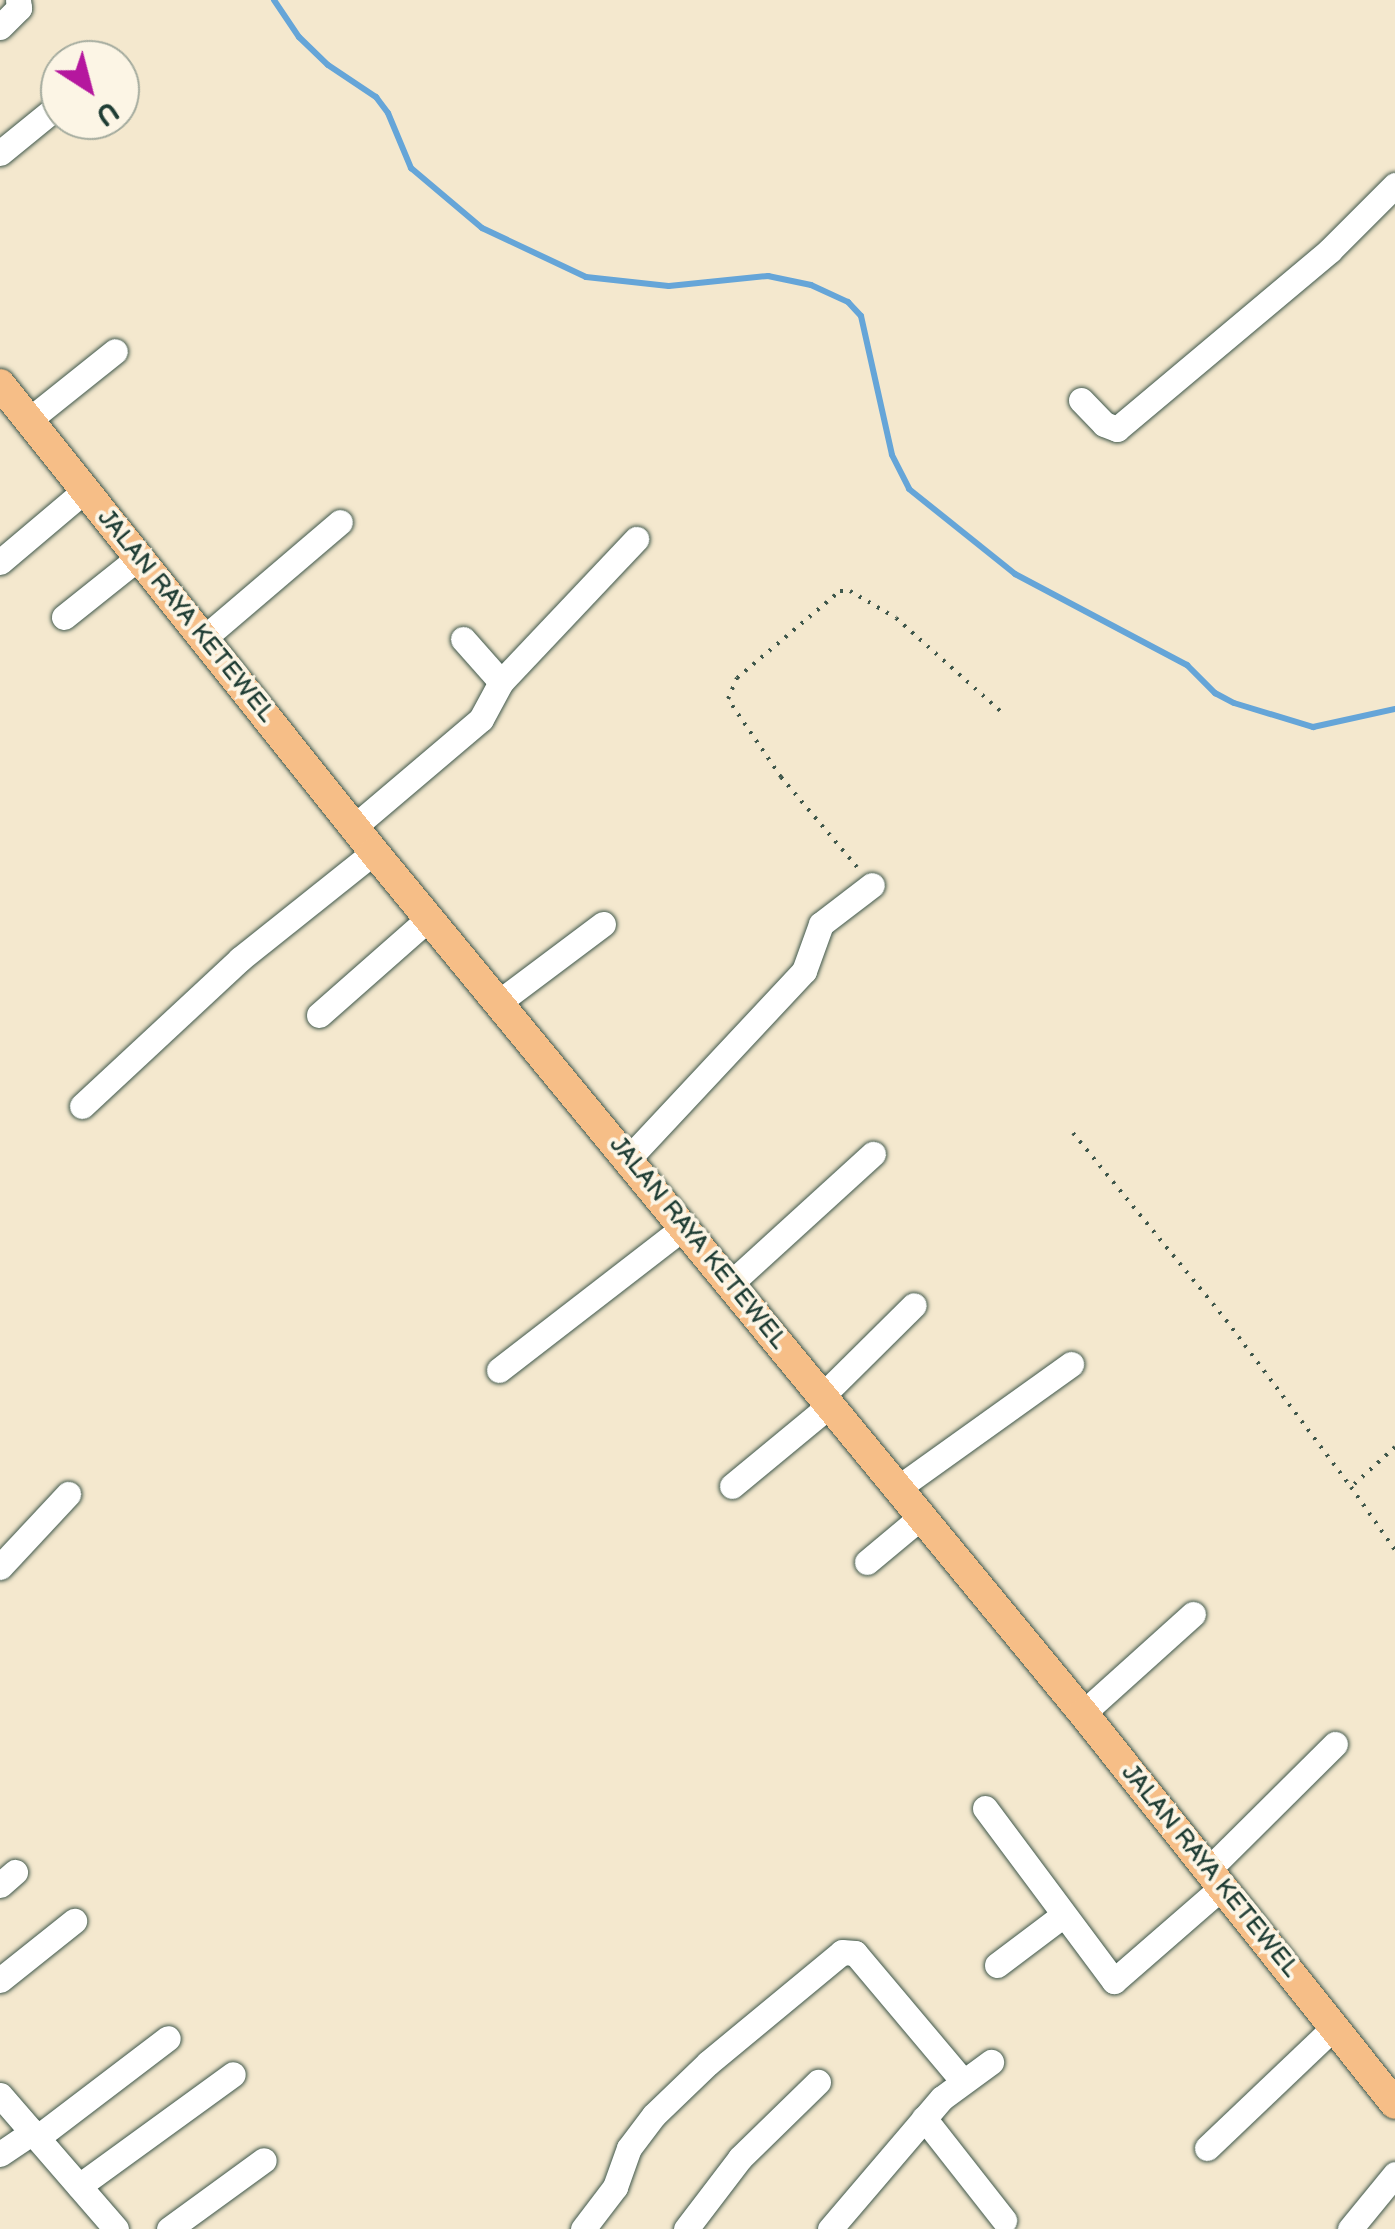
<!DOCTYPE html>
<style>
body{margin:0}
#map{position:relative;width:1395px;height:2229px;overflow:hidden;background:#f4e8ce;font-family:"Balsamiq Sans",sans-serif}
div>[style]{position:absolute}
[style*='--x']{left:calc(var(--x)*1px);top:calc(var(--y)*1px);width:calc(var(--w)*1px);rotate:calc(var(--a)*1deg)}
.stream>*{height:6px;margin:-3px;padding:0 3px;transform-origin:3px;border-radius:3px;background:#65a5d8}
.path>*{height:4px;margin-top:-2px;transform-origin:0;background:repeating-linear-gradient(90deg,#3f574b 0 2.5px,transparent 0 10.5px)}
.roads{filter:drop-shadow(0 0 2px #3f574b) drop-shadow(0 0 2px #3f574b)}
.minor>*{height:25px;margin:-12.5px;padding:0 12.5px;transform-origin:12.5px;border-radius:12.5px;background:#fff}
.major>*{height:30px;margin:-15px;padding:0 15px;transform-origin:15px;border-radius:15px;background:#f6be87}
span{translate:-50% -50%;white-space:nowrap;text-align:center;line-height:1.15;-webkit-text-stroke:8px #fcf5e5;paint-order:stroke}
.street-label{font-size:25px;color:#1f3d34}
.north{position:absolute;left:40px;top:40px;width:100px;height:100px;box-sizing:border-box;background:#fcf5e5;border:2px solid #a4ab9e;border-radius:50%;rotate:144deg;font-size:28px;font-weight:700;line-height:40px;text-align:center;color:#1f3d34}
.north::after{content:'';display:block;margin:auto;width:35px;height:45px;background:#b5179e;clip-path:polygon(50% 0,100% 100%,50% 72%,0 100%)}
</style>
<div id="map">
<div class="stream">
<i style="--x:274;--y:0;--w:45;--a:56"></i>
<i style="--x:299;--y:37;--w:40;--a:44"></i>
<i style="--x:328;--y:65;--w:58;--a:33.7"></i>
<i style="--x:376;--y:97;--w:20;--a:53"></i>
<i style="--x:388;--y:113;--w:60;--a:67.3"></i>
<i style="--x:411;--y:168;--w:93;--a:40.2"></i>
<i style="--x:482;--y:228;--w:115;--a:25.2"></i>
<i style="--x:586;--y:277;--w:83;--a:6.2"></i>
<i style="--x:669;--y:286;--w:100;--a:-5.8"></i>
<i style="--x:768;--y:276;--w:44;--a:11.8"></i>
<i style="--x:811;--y:285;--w:41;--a:24.7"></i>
<i style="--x:848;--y:302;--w:19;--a:47"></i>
<i style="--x:861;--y:316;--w:142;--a:77.4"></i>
<i style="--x:892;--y:455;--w:38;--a:63"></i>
<i style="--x:909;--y:489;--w:136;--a:38.7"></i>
<i style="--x:1015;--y:574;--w:195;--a:27.9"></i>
<i style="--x:1187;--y:665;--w:40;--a:45"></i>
<i style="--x:1215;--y:693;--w:21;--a:28"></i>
<i style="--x:1234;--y:703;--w:83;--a:16.9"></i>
<i style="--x:1313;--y:727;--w:84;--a:-12.4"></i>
</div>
<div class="path">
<i style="--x:857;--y:867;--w:118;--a:-130.2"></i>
<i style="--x:781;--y:777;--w:94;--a:-124.2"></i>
<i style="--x:728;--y:699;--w:23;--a:-67"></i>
<i style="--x:737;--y:678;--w:135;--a:-40.2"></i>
<i style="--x:840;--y:591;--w:10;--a:0"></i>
<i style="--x:850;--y:591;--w:53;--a:30.4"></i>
<i style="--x:896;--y:618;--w:146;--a:41.7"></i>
<i style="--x:1073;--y:1133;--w:242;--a:50.7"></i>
<i style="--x:1226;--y:1320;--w:209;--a:53.2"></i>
<i style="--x:1395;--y:1447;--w:59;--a:137.7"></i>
<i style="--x:1351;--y:1487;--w:77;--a:55.1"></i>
</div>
<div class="roads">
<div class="minor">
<i style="--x:0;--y:27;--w:27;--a:-45"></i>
<i style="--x:19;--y:8;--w:8;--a:-97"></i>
<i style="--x:0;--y:153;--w:77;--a:-39.2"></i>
<i style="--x:1081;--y:400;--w:33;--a:46"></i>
<i style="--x:1104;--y:424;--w:14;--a:21"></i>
<i style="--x:1117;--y:429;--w:278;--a:-40"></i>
<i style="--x:1330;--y:250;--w:92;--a:-45"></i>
<i style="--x:29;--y:420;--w:110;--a:-38.7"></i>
<i style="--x:0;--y:562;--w:110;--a:-40.2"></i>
<i style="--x:64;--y:617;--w:95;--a:-38.6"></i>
<i style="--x:203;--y:639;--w:180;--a:-40.5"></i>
<i style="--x:463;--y:639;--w:57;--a:48.5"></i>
<i style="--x:355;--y:826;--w:165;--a:-40.3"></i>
<i style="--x:481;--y:719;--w:42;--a:-61.6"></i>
<i style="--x:501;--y:682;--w:197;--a:-46.6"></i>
<i style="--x:499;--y:1002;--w:130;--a:-36.9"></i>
<i style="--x:319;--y:1015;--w:147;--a:-41.4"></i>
<i style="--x:82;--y:1106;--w:216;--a:-42.9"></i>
<i style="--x:240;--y:959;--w:171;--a:-38.6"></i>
<i style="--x:629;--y:1158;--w:256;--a:-46.9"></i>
<i style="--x:804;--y:971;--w:50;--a:-70.1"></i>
<i style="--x:821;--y:924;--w:64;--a:-37.4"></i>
<i style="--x:731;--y:1283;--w:192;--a:-42.3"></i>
<i style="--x:499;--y:1370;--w:235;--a:-37.7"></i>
<i style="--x:822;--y:1396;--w:129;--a:-44.7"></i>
<i style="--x:732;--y:1486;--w:127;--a:-39.6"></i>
<i style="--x:898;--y:1488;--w:213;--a:-35.6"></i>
<i style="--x:867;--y:1562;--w:70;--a:-39.8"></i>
<i style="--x:0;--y:1567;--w:100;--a:-47"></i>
<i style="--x:1083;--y:1713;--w:148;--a:-42"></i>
<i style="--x:985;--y:1808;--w:216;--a:53.3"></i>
<i style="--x:1114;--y:1981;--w:143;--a:-41"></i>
<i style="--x:1208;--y:1870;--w:179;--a:-44.8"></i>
<i style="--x:0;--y:1885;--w:20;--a:-41"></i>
<i style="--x:997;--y:1965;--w:81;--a:-37"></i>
<i style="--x:0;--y:1980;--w:95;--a:-38.6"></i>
<i style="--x:0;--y:2095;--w:177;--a:49.1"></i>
<i style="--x:924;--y:2118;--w:130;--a:51.9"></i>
<i style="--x:38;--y:2137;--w:163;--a:-37.3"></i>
<i style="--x:1207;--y:2148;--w:175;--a:-43.6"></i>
<i style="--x:0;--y:2154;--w:40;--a:-34"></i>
<i style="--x:79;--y:2186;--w:190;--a:-36"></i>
<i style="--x:169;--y:2229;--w:117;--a:-36"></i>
<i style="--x:583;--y:2229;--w:53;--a:-52.7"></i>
<i style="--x:615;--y:2187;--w:41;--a:-70.3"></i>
<i style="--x:629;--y:2148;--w:41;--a:-52.9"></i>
<i style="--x:654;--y:2115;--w:75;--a:-43.9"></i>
<i style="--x:708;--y:2063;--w:174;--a:-39.6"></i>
<i style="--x:842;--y:1952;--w:13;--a:4"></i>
<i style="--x:855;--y:1953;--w:166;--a:49.9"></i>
<i style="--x:686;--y:2229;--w:89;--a:-52.7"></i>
<i style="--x:740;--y:2158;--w:109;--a:-44.3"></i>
<i style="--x:830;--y:2229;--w:172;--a:-49.5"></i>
<i style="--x:942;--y:2098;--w:61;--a:-36.3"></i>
<i style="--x:1350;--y:2229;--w:71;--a:-50.7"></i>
</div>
<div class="major">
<i style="--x:0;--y:384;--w:599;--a:51.37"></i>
<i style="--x:374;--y:852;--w:1115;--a:50.53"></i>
<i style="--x:1083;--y:1713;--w:500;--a:51.41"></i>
</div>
</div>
<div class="street-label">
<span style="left:186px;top:616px;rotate:51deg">JALAN RAYA KETEWEL</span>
<span style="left:698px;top:1243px;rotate:51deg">JALAN RAYA KETEWEL</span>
<span style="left:1210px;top:1871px;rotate:51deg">JALAN RAYA KETEWEL</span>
</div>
<div class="north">U</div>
</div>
